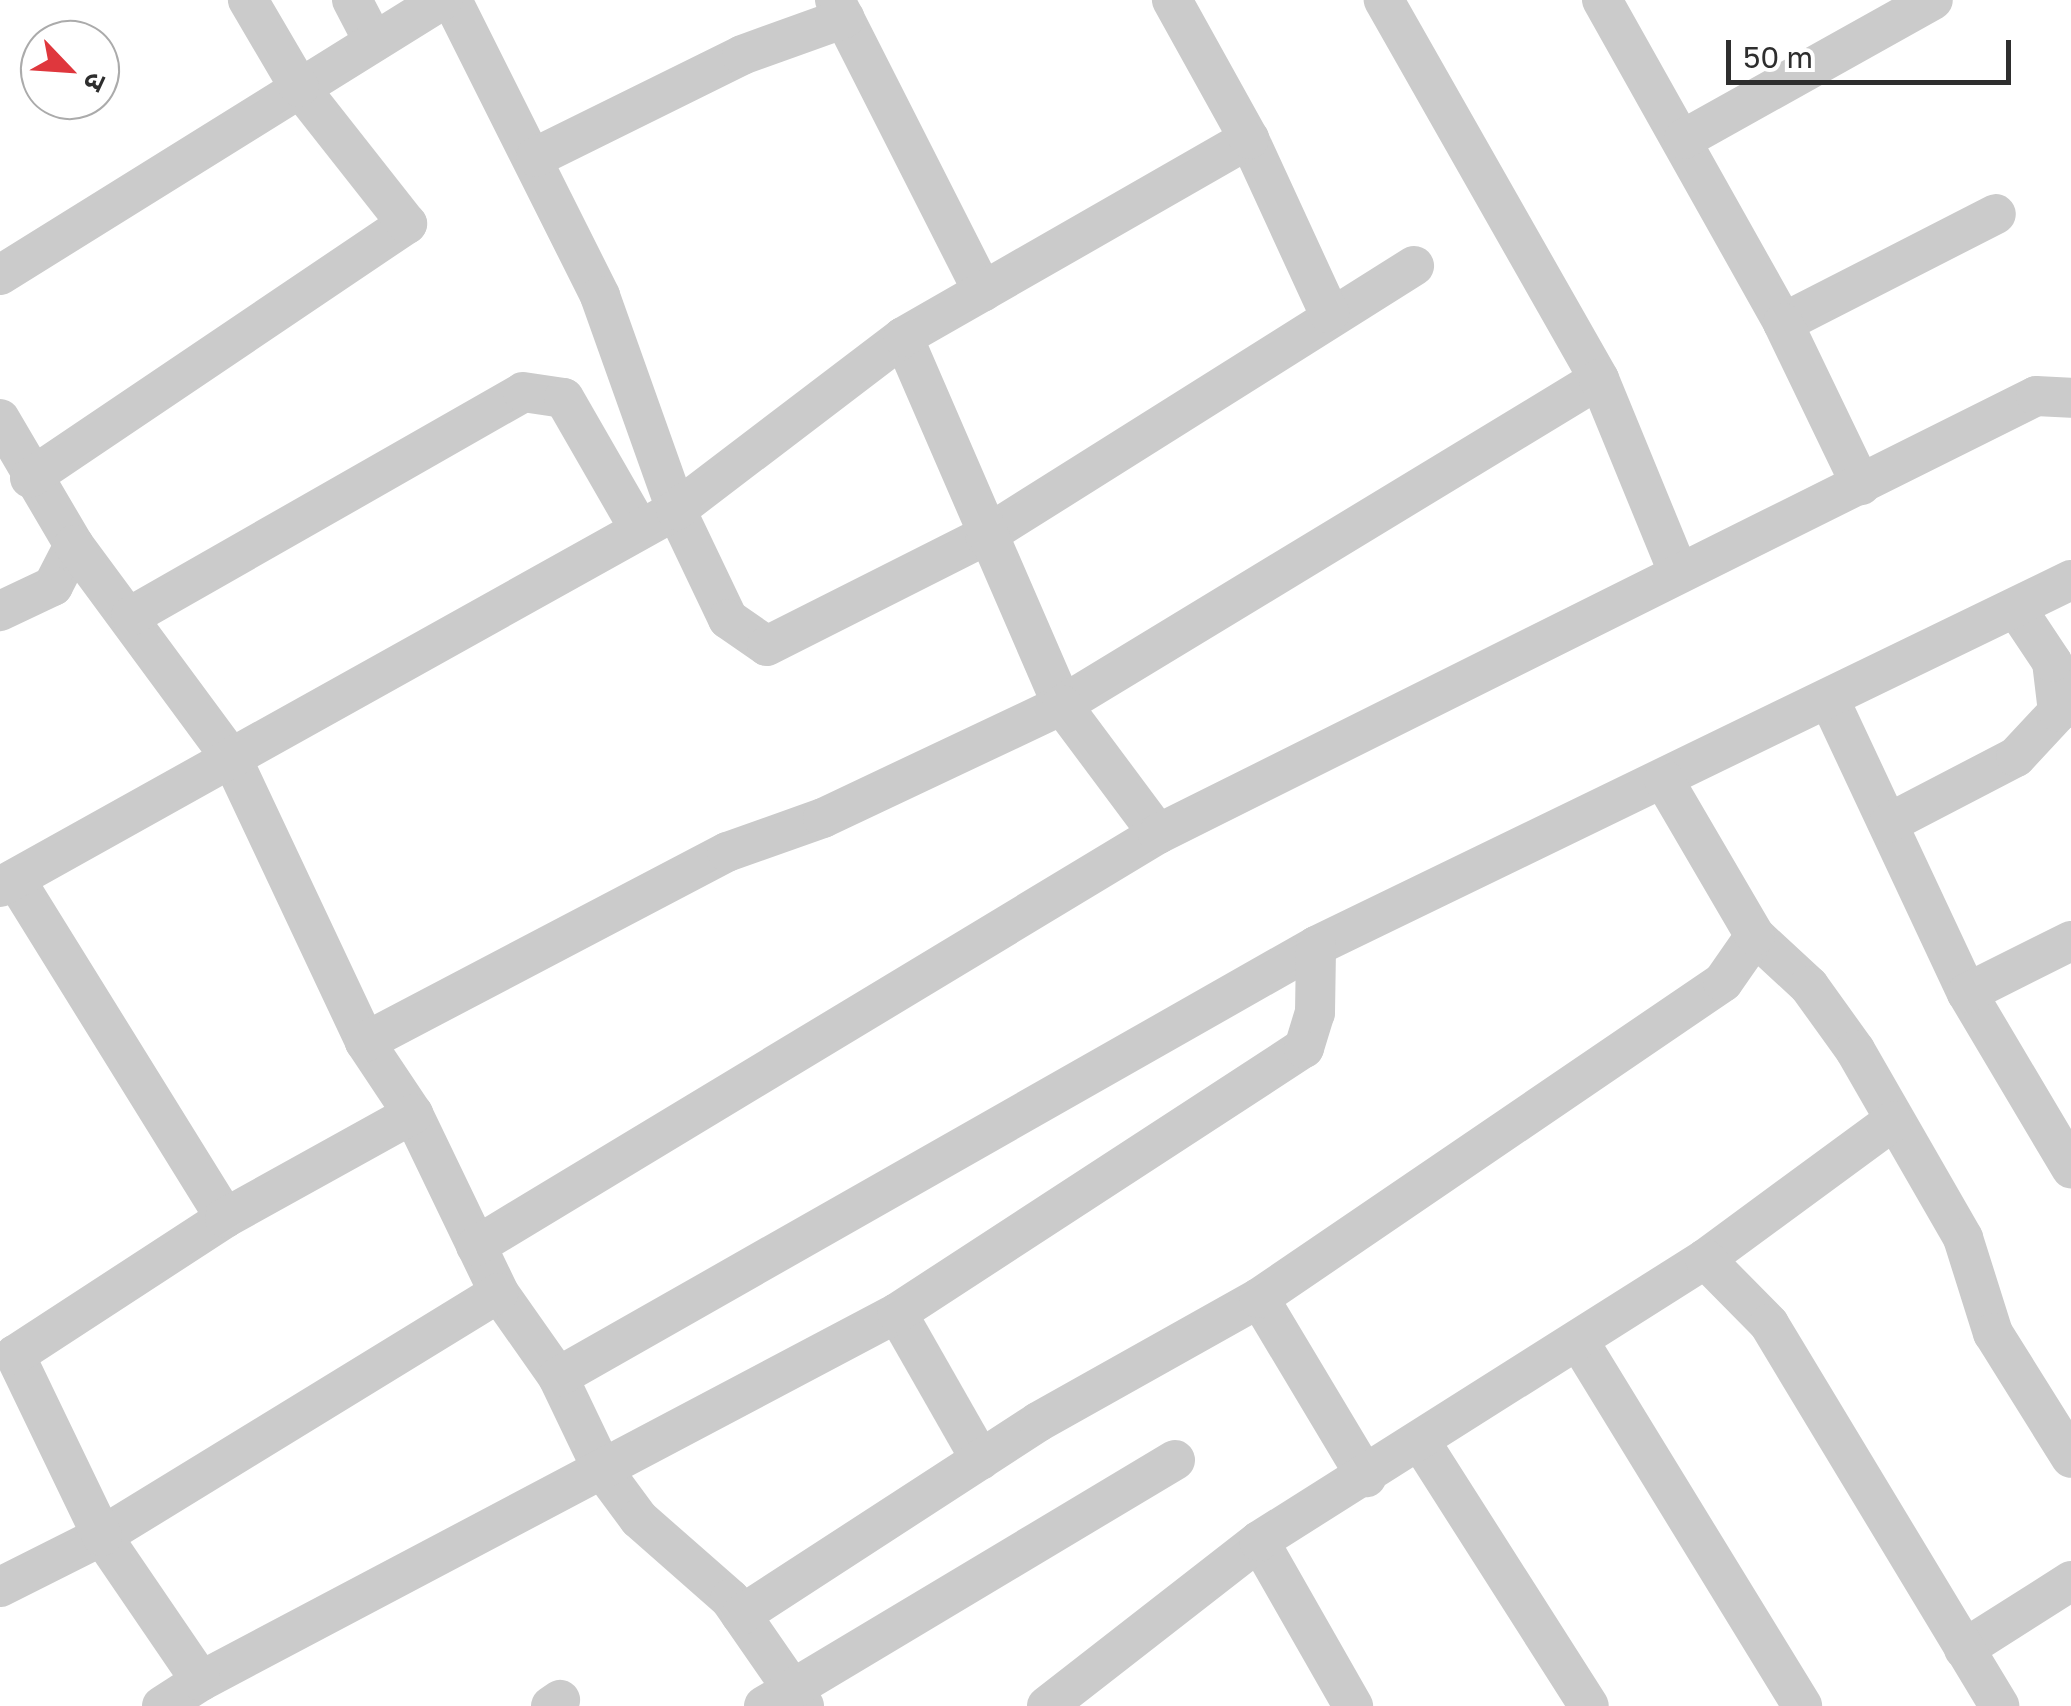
<!DOCTYPE html>
<meta charset="utf-8">
<style>
body{margin:0}
#map{position:relative;width:2071px;height:1706px;overflow:hidden;background:#fff;font-family:"Golos Text","Noto Sans Devanagari",sans-serif}
div>[style]{position:absolute}
[style*='--x']{left:calc(var(--x)*1px);top:calc(var(--y)*1px);width:calc(var(--w)*1px);rotate:calc(var(--a)*1deg)}
.street>*{height:40px;margin:-20px;padding:0 20px;transform-origin:20px;border-radius:20px;background:#cbcbcb}
span{translate:-50% -50%;white-space:nowrap;text-align:center;line-height:1.15;-webkit-text-stroke:10px #fff;paint-order:stroke}
.north{position:absolute;left:20px;top:20px;width:100px;height:100px;box-sizing:border-box;background:#fff;border:2px solid #ababab;border-radius:50%;rotate:115deg;font-size:28px;font-weight:700;line-height:40px;text-align:center;color:#2e2e2e}
.north::after{content:'';display:block;margin:auto;width:35px;height:45px;background:#df373d;clip-path:polygon(50% 0,100% 100%,50% 72%,0 100%)}
.scale{position:absolute;left:1726px;top:40px;width:285px;height:45px;box-sizing:border-box;border:5px solid #2e2e2e;border-top:0;padding-left:12px;font-size:30px;line-height:35px;white-space:nowrap;color:#2e2e2e;-webkit-text-stroke:8px #fff;paint-order:stroke}
</style>
<div id="map">
<div class="street">
<i style="--x:352;--y:0;--w:47;--a:62.4"></i>
<i style="--x:452;--y:0;--w:331;--a:63.4"></i>
<i style="--x:600;--y:296;--w:227;--a:70.4"></i>
<i style="--x:676;--y:510;--w:121;--a:64.5"></i>
<i style="--x:728;--y:619;--w:47;--a:34.7"></i>
<i style="--x:767;--y:646;--w:244;--a:-26.8"></i>
<i style="--x:985;--y:536;--w:507;--a:-32.19"></i>
<i style="--x:835;--y:0;--w:327;--a:63.1"></i>
<i style="--x:1602;--y:0;--w:370;--a:60.7"></i>
<i style="--x:1783;--y:323;--w:239;--a:-27.1"></i>
<i style="--x:1249;--y:139;--w:192;--a:65.3"></i>
<i style="--x:1684;--y:139;--w:285;--a:-29.2"></i>
<i style="--x:536;--y:157;--w:230;--a:-26.3"></i>
<i style="--x:742;--y:55;--w:109;--a:-19.8"></i>
<i style="--x:0;--y:275;--w:521;--a:-31.89"></i>
<i style="--x:1783;--y:323;--w:180;--a:64.3"></i>
<i style="--x:903;--y:337;--w:401;--a:66.6"></i>
<i style="--x:1062;--y:705;--w:628;--a:-31.26"></i>
<i style="--x:1599;--y:379;--w:436;--a:-119.6"></i>
<i style="--x:1599;--y:379;--w:209;--a:67.7"></i>
<i style="--x:0;--y:419;--w:146;--a:59.6"></i>
<i style="--x:74;--y:545;--w:46;--a:117.1"></i>
<i style="--x:53;--y:586;--w:59;--a:154.7"></i>
<i style="--x:30;--y:478;--w:455;--a:-34"></i>
<i style="--x:407;--y:224;--w:174;--a:-128.2"></i>
<i style="--x:299;--y:87;--w:101;--a:-120.4"></i>
<i style="--x:74;--y:545;--w:268;--a:53.6"></i>
<i style="--x:233;--y:761;--w:310;--a:64.8"></i>
<i style="--x:365;--y:1042;--w:87;--a:56.3"></i>
<i style="--x:413;--y:1114;--w:199;--a:64.3"></i>
<i style="--x:499;--y:1293;--w:103;--a:54.9"></i>
<i style="--x:558;--y:1377;--w:102;--a:64.4"></i>
<i style="--x:602;--y:1469;--w:62;--a:53.5"></i>
<i style="--x:639;--y:1519;--w:121;--a:41.3"></i>
<i style="--x:730;--y:1599;--w:130;--a:55.3"></i>
<i style="--x:131;--y:616;--w:451;--a:-29.7"></i>
<i style="--x:523;--y:392;--w:41;--a:8.3"></i>
<i style="--x:564;--y:398;--w:152;--a:60.1"></i>
<i style="--x:1831;--y:703;--w:320;--a:64.9"></i>
<i style="--x:1967;--y:993;--w:204;--a:59.3"></i>
<i style="--x:1889;--y:823;--w:143;--a:-27.5"></i>
<i style="--x:2016;--y:757;--w:62;--a:-47"></i>
<i style="--x:2058;--y:712;--w:50;--a:-96.8"></i>
<i style="--x:2052;--y:662;--w:65;--a:-123.7"></i>
<i style="--x:15;--y:879;--w:399;--a:58.2"></i>
<i style="--x:0;--y:887;--w:774;--a:-29.15"></i>
<i style="--x:676;--y:510;--w:285;--a:-37.3"></i>
<i style="--x:903;--y:337;--w:399;--a:-29.8"></i>
<i style="--x:1249;--y:139;--w:159;--a:-119"></i>
<i style="--x:1755;--y:936;--w:74;--a:42.8"></i>
<i style="--x:1809;--y:986;--w:79;--a:54.3"></i>
<i style="--x:1855;--y:1050;--w:217;--a:60.1"></i>
<i style="--x:1963;--y:1238;--w:100;--a:72.5"></i>
<i style="--x:1993;--y:1333;--w:147;--a:58"></i>
<i style="--x:1967;--y:993;--w:116;--a:-26.6"></i>
<i style="--x:365;--y:1042;--w:409;--a:-27.7"></i>
<i style="--x:727;--y:852;--w:102;--a:-19.5"></i>
<i style="--x:823;--y:818;--w:264;--a:-25.3"></i>
<i style="--x:1062;--y:705;--w:161;--a:53.3"></i>
<i style="--x:476;--y:1246;--w:797;--a:-31.14"></i>
<i style="--x:1158;--y:834;--w:981;--a:-26.51"></i>
<i style="--x:2036;--y:396;--w:35;--a:3"></i>
<i style="--x:1705;--y:1259;--w:233;--a:-36.3"></i>
<i style="--x:1259;--y:1298;--w:209;--a:59.1"></i>
<i style="--x:897;--y:1313;--w:169;--a:60.3"></i>
<i style="--x:1578;--y:1340;--w:429;--a:58.5"></i>
<i style="--x:558;--y:1377;--w:872;--a:-29.62"></i>
<i style="--x:1316;--y:946;--w:839;--a:-25.86"></i>
<i style="--x:1420;--y:1441;--w:314;--a:57.5"></i>
<i style="--x:1259;--y:1541;--w:190;--a:60.3"></i>
<i style="--x:0;--y:1587;--w:114;--a:-26.6"></i>
<i style="--x:102;--y:1536;--w:465;--a:-31.5"></i>
<i style="--x:741;--y:1615;--w:354;--a:-33"></i>
<i style="--x:1038;--y:1422;--w:253;--a:-29.3"></i>
<i style="--x:1259;--y:1298;--w:561;--a:-34.26"></i>
<i style="--x:1723;--y:982;--w:56;--a:-55.2"></i>
<i style="--x:1755;--y:936;--w:181;--a:-120.3"></i>
<i style="--x:1964;--y:1649;--w:127;--a:-32.4"></i>
<i style="--x:201;--y:1681;--w:787;--a:-27.87"></i>
<i style="--x:897;--y:1313;--w:486;--a:-33.1"></i>
<i style="--x:1304;--y:1048;--w:37;--a:-73"></i>
<i style="--x:1315;--y:1013;--w:67;--a:-89.1"></i>
<i style="--x:162;--y:1706;--w:46;--a:-32.7"></i>
<i style="--x:201;--y:1681;--w:176;--a:-124.3"></i>
<i style="--x:102;--y:1536;--w:201;--a:-115.7"></i>
<i style="--x:15;--y:1355;--w:251;--a:-33.1"></i>
<i style="--x:225;--y:1218;--w:215;--a:-29"></i>
<i style="--x:551;--y:1706;--w:11;--a:-34"></i>
<i style="--x:764;--y:1706;--w:479;--a:-30.9"></i>
<i style="--x:1047;--y:1706;--w:269;--a:-37.9"></i>
<i style="--x:1259;--y:1541;--w:528;--a:-32.3"></i>
<i style="--x:1705;--y:1259;--w:91;--a:45.4"></i>
<i style="--x:1769;--y:1324;--w:446;--a:58.9"></i>
</div>
<div class="north">उ</div>
<div class="scale">50 m</div>
</div>
